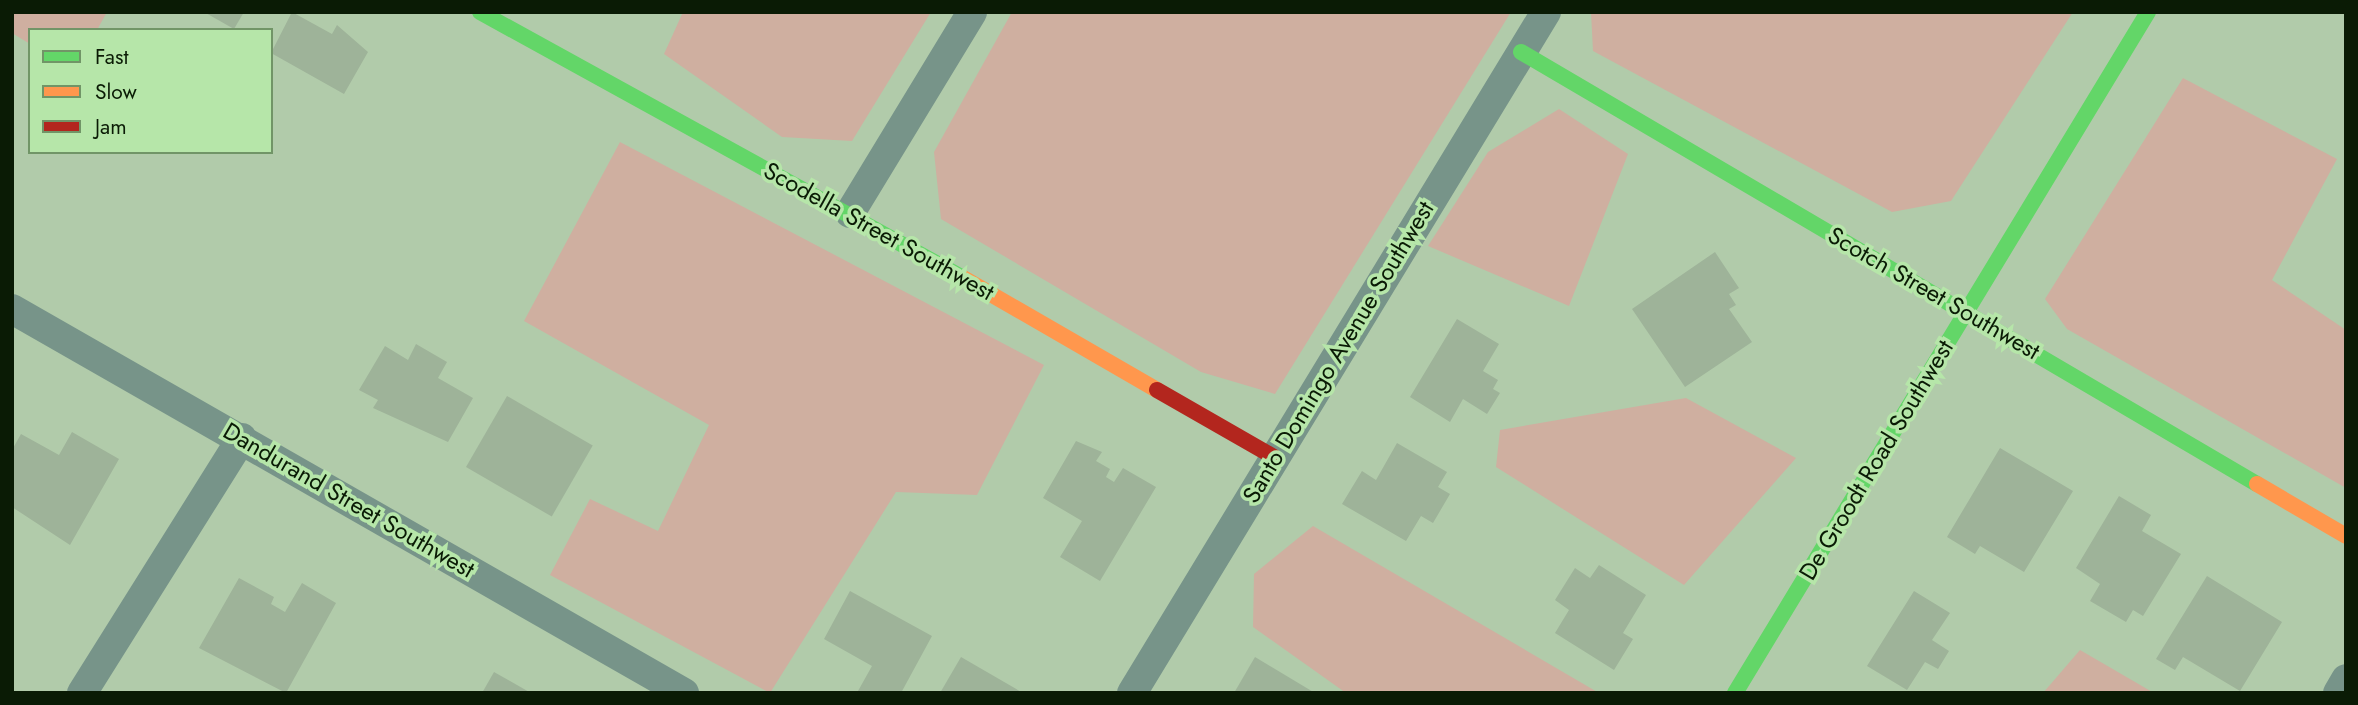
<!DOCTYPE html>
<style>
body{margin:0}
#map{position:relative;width:2358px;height:705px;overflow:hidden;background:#b1cbaa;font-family:Jost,sans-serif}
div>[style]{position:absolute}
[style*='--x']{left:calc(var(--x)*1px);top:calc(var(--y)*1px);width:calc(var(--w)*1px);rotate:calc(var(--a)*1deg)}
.green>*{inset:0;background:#cfafa0}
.building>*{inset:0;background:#9eb399;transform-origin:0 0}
.street>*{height:30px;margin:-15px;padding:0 15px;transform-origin:15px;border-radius:15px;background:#779489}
.fast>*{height:16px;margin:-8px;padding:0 8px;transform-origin:8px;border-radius:8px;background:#63d668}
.slow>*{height:16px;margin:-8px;padding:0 8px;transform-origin:8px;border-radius:8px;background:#ff974d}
.jam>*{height:16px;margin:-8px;padding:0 8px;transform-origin:8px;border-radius:8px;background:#b3261e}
span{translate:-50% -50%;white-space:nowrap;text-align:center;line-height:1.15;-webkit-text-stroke:7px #b6e6a9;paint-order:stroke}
.street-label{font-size:24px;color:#0a1b05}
.frame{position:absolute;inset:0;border:14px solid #0a1b05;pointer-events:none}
.legend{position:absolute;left:28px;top:28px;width:245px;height:126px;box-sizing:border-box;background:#b6e6a9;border:2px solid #719567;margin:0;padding:9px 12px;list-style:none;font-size:21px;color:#0a1b05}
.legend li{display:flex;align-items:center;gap:14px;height:35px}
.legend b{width:35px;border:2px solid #719567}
</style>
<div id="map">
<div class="green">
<i style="clip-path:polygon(12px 12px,107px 12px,97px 30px,30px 30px,30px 44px,12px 33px)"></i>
<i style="clip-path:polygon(683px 12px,931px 12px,852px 141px,782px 137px,664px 54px)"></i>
<i style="clip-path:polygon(1012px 12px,1511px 12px,1275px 394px,1201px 372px,941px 219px,934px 152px)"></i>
<i style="clip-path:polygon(1591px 12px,2073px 12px,1951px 201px,1892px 212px,1593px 51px)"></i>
<i style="clip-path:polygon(2183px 78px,2337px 159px,2272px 280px,2346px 330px,2346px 488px,2067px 329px,2045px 299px)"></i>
<i style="clip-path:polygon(1559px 109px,1628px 154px,1569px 306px,1428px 246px,1488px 152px)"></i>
<i style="clip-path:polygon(620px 142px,1044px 365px,977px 495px,896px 492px,770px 693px,550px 575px,590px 499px,658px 531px,709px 425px,524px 321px)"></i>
<i style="clip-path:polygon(1686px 398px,1796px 458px,1684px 585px,1496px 467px,1500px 430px)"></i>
<i style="clip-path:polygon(1313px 526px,1599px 693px,1346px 693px,1253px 627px,1254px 574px)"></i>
<i style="clip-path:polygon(2080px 650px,2154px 693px,2043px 693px)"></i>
</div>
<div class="building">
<i style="clip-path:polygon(204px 12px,244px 12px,234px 29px)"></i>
<i style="clip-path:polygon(292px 12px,332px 34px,337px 25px,368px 52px,344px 94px,271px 53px)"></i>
<i style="clip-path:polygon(1715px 252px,1739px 288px,1729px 294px,1736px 305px,1729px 309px,1752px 342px,1685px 387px,1632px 309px)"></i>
<i style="clip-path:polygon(1457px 319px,1499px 344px,1483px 371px,1498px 380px,1493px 389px,1500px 393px,1487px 414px,1463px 399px,1450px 422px,1410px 397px)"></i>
<i style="clip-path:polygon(416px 344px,447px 362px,438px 378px,473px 398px,448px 442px,373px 408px,378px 400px,359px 390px,385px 346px,408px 360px)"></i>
<i style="left:507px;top:396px;width:99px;height:82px;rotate:30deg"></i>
<i style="clip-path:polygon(72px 432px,119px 459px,70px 545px,12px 507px,12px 450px,21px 434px,59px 455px)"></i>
<i style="clip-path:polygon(1076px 441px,1102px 452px,1096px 461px,1110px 469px,1106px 477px,1114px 482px,1123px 468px,1156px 487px,1100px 581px,1060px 557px,1082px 521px,1043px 498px)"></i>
<i style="clip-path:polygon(1397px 443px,1447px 472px,1438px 487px,1450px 494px,1433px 523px,1421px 516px,1406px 541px,1342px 504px,1362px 471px,1376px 480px)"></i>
<i style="clip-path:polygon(2000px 448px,2073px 491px,2024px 572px,1980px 546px,1975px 554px,1947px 537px)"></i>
<i style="clip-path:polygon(2119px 496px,2151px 515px,2142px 531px,2181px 554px,2143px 616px,2133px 610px,2126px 622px,2090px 601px,2100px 584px,2076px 568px)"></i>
<i style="clip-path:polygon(1599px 565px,1646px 595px,1623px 633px,1633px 639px,1614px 670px,1555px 633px,1569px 610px,1555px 600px,1575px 568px,1590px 578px)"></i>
<i style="clip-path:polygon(2207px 576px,2282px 622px,2240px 691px,2183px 657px,2175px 670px,2156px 659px)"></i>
<i style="clip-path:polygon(239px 578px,274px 597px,271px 604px,285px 612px,302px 583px,336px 603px,286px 693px,199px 648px)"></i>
<i style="clip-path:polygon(850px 591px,932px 636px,901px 693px,858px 691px,872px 666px,824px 639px)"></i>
<i style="clip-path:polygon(1914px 591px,1950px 613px,1932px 640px,1949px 651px,1938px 669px,1925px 662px,1907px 690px,1867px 666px)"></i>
<i style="clip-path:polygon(961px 657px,1023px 693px,940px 693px)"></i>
<i style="clip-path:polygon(1255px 657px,1315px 693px,1234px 693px)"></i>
<i style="clip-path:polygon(494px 672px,510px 681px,531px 693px,482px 693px)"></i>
</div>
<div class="street">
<i style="--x:850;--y:213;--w:235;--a:-58.7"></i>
<i style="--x:12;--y:309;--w:774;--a:29.74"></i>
<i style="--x:82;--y:693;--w:301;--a:-57.9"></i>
<i style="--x:1132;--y:693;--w:797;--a:-58.7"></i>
<i style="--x:2338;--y:693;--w:16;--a:-60"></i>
</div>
<div class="fast">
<i style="--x:480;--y:12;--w:551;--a:28.84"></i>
<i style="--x:1521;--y:52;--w:853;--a:30.41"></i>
<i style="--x:1735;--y:693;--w:796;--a:-58.76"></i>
</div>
<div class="slow">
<i style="--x:963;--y:278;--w:224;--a:30"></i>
<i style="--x:2257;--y:484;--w:103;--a:30.3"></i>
</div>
<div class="jam">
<i style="--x:1157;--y:390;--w:135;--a:29.8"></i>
</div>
<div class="street-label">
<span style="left:879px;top:231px;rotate:29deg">Scodella Street Southwest</span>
<span style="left:1934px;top:293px;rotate:30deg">Scotch Street Southwest</span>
<span style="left:1338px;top:352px;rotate:-59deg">Santo Domingo Avenue Southwest</span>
<span style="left:1876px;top:460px;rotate:-59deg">De Groodt Road Southwest</span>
<span style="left:349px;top:500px;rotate:30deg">Dandurand Street Southwest</span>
</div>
<div class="frame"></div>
<ul class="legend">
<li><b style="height:9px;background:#63d668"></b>Fast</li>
<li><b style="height:9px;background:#ff974d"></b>Slow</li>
<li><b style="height:9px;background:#b3261e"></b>Jam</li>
</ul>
</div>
